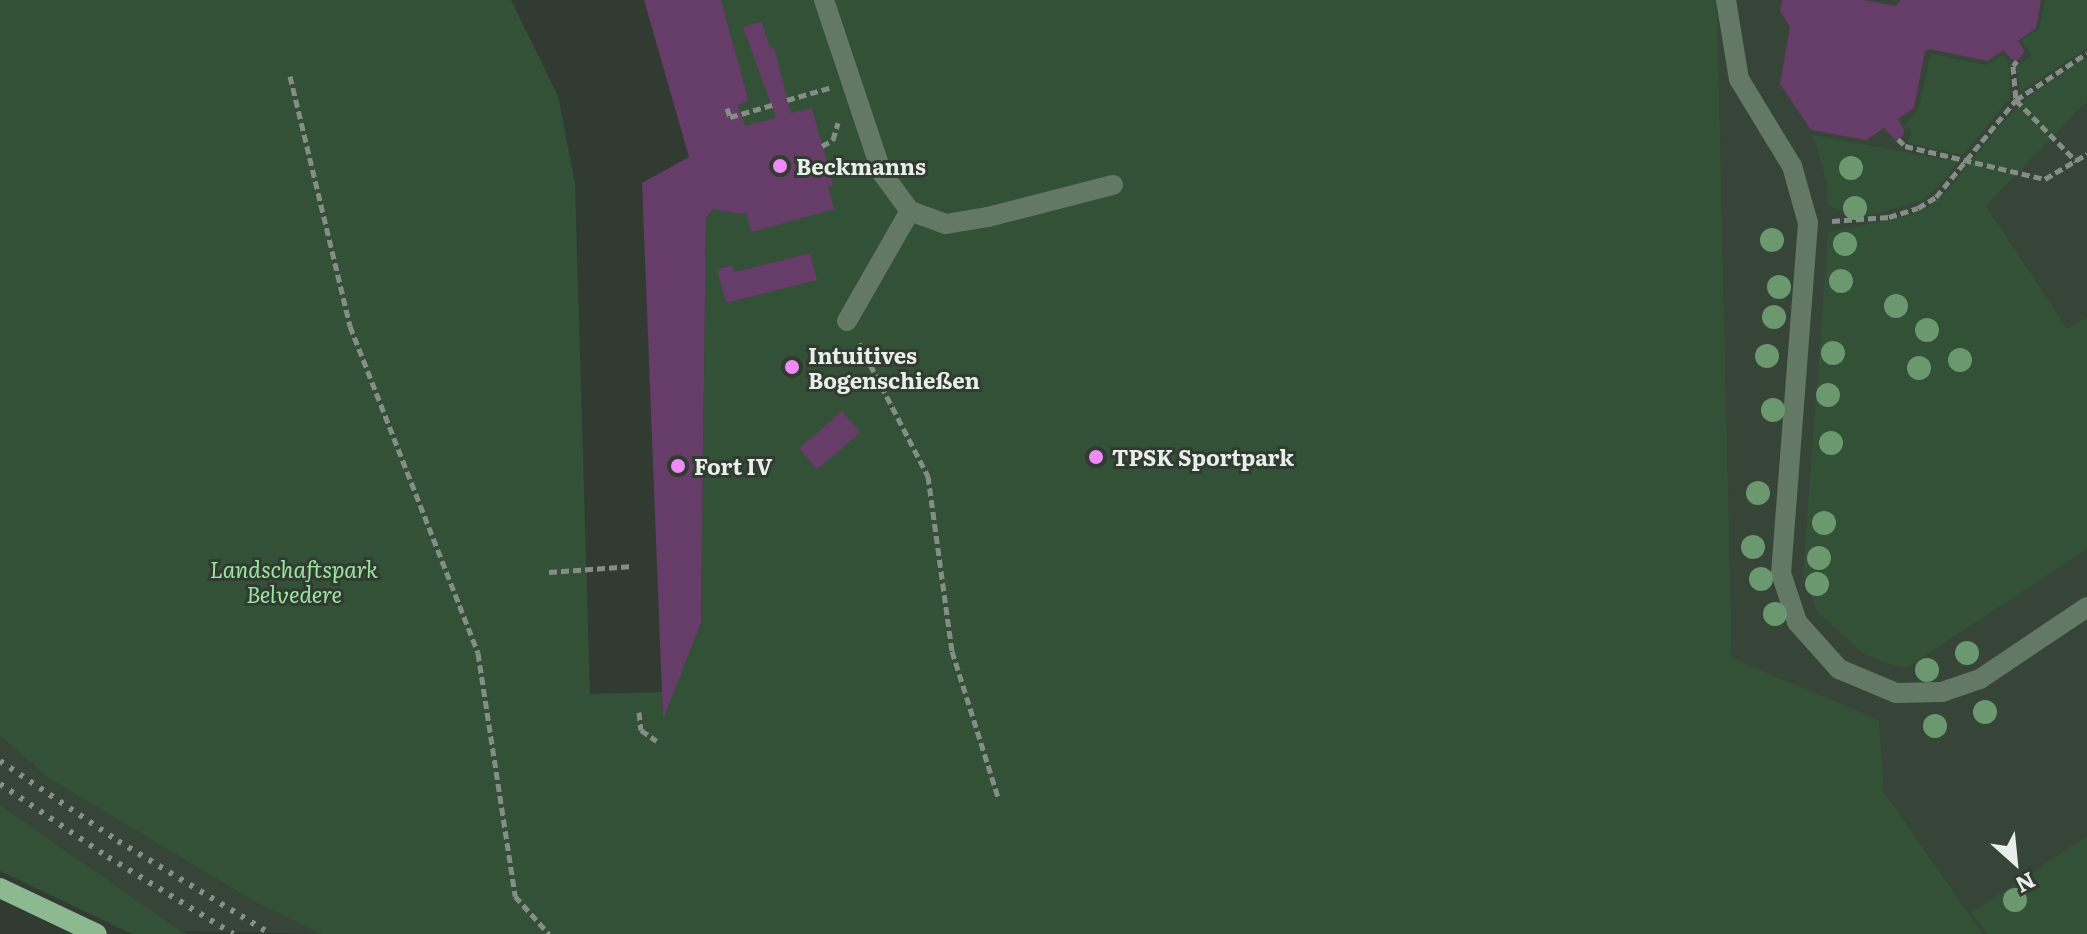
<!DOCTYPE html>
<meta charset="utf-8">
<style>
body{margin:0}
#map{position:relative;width:2087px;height:934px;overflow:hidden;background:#313b31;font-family:Literata,serif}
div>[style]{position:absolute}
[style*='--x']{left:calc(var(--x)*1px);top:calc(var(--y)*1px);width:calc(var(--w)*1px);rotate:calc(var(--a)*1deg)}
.built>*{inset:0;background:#364537}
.green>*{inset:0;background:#335136}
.building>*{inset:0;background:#663c69;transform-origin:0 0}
.path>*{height:5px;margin-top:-2.5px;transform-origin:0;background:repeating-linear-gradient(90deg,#858e86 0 8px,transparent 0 12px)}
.minor>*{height:20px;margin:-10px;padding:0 10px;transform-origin:10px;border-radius:10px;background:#647965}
.major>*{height:20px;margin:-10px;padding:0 10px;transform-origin:10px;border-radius:10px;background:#8db990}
.rail>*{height:6px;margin-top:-3px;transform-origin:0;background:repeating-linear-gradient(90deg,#879088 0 4px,transparent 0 12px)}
.trees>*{width:24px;height:24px;margin:-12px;border-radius:50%;background:#6b986e}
.dots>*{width:22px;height:22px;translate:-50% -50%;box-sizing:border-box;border:4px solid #313b31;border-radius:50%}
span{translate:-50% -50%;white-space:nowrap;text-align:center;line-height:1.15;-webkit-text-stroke:6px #313b31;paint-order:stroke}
.poi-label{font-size:22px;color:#e8efe9;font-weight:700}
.left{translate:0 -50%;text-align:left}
.park-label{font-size:22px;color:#9ae4a0;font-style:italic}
.north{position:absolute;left:1975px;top:822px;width:80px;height:80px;-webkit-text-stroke:6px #313b31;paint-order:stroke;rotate:153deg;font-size:22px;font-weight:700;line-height:32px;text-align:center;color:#e8efe9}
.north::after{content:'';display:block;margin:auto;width:28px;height:36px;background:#e8efe9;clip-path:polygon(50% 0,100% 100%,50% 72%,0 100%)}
</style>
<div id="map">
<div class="built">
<i style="clip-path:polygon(1717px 0,2087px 0,2087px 934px,1983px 934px,1884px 792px,1878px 720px,1732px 659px)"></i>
<i style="clip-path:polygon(0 736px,50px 779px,252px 900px,321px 934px,181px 931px,0 805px)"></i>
</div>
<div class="green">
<i style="clip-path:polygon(evenodd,0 0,511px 0,558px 96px,575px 184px,590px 694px,662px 692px,663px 716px,701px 623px,706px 218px,713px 209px,739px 214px,746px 211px,744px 126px,738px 105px,749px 101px,721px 0,1717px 0,1732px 658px,1879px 720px,1884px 792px,1983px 934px,321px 934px,252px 900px,50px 779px,0 736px,0 0,809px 253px,816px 279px,726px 303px,718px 268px,732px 265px,734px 272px,809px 253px)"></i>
<i style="clip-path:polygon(2045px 0,2087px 0,2087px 48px,2020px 92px,2016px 67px,2032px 56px,2021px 40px,2039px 29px)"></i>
<i style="clip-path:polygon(1931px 54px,1986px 65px,2004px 54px,2010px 69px,2009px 99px,1963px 155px,1908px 143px,1912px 131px,1904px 126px,1918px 110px)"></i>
<i style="clip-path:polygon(2087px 57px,2087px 101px,1986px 206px,2067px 329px,2087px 317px,2087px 549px,1908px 667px,1892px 665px,1862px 653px,1817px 611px,1803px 574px,1828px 232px,1908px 216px,1927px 207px,1946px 192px,2003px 122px,2033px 93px)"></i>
<i style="clip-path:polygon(1813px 135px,1867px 145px,1958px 162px,1937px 188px,1922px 200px,1873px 215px,1848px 213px,1828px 206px,1827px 183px)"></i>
<i style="clip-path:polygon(0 805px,181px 931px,187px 934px,132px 934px,0 871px)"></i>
<i style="clip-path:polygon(2087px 836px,2087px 934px,1988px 934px,1971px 913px)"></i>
</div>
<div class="building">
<i style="clip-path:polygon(644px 0,721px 0,749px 101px,738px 105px,745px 126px,776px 118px,743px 27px,762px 22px,770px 48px,774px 47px,791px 113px,812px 108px,833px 185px,828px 186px,834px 209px,752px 232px,746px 212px,739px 214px,713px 209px,706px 218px,701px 623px,663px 719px,642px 183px,689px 157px)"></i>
<i style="clip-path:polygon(1782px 0,1864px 0,1895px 6px,1901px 0,2041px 0,2036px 28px,2018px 41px,2025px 51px,2017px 61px,2011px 59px,2004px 50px,1987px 61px,1930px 49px,1925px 51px,1914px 108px,1898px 119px,1904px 130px,1903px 136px,1896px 141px,1884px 128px,1866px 140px,1811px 130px,1780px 84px,1790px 27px,1780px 11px)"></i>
<i style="clip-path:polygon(810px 253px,817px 280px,726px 303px,717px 269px,732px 265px,734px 272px)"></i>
<i style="left:842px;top:411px;width:28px;height:57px;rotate:49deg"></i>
</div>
<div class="path">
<i style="--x:2017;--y:61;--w:6;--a:129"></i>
<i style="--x:2013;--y:66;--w:34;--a:85"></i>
<i style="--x:2016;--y:100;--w:86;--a:45.5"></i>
<i style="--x:290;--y:76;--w:257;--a:76.5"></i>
<i style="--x:350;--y:326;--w:351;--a:68.6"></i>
<i style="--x:478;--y:653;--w:246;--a:81.3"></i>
<i style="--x:515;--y:896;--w:51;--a:48.2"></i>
<i style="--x:787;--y:100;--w:44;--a:-15.9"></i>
<i style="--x:727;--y:108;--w:9;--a:72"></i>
<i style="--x:730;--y:117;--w:44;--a:-15.9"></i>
<i style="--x:1898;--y:139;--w:10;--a:45"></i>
<i style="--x:1905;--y:146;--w:144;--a:13.3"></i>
<i style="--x:2045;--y:179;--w:49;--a:-30.8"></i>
<i style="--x:822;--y:146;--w:13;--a:-29"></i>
<i style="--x:833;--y:140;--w:18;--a:-74"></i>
<i style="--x:1832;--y:221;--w:57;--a:-4"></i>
<i style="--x:1889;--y:217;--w:30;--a:-17"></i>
<i style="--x:1918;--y:208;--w:21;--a:-31"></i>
<i style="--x:1936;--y:197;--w:126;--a:-50.5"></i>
<i style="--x:2016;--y:100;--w:85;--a:-33.5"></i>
<i style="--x:859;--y:343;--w:150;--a:62.6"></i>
<i style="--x:928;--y:476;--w:177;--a:82.2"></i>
<i style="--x:952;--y:651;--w:153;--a:72.5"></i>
<i style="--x:549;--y:572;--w:84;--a:-4.1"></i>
<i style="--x:639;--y:712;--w:18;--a:84"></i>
<i style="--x:641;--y:730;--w:19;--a:35"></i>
</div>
<div class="minor">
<i style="--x:824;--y:0;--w:182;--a:71.5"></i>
<i style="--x:882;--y:173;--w:47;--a:53.6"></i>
<i style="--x:910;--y:211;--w:38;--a:20"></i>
<i style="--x:946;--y:224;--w:43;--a:-9.5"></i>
<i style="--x:988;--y:217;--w:129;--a:-14.4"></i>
<i style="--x:1726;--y:0;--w:80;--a:80.7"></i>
<i style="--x:1739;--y:79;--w:102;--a:58.7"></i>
<i style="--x:1792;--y:166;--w:59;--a:74.3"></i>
<i style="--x:1808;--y:223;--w:351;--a:94.4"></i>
<i style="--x:1781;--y:573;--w:52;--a:71.9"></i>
<i style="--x:1797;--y:622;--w:63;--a:48.2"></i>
<i style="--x:1839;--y:669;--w:62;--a:22.8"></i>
<i style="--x:1896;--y:693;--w:46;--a:-1.2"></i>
<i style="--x:1942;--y:692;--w:40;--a:-18.9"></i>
<i style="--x:1980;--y:679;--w:129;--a:-33.9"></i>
<i style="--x:847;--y:321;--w:127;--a:-60.2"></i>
</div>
<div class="major">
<i style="--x:0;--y:888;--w:107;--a:25.4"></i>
</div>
<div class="rail">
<i style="--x:0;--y:761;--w:143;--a:34.1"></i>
<i style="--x:118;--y:841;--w:179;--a:31.3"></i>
<i style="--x:0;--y:784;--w:130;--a:34.1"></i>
<i style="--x:108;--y:857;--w:147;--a:31.6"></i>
</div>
<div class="trees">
<i style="left:1851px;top:168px"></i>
<i style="left:1855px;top:208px"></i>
<i style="left:1772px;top:240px"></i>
<i style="left:1845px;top:244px"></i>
<i style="left:1841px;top:281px"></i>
<i style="left:1779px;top:287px"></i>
<i style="left:1896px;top:306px"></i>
<i style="left:1774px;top:317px"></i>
<i style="left:1927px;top:330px"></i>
<i style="left:1833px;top:353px"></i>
<i style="left:1767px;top:356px"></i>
<i style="left:1960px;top:360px"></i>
<i style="left:1919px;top:368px"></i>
<i style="left:1828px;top:395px"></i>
<i style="left:1773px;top:410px"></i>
<i style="left:1831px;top:443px"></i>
<i style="left:1758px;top:493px"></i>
<i style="left:1824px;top:523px"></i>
<i style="left:1753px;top:547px"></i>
<i style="left:1819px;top:558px"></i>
<i style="left:1761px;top:579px"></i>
<i style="left:1817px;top:584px"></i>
<i style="left:1775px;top:614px"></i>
<i style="left:1967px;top:653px"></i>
<i style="left:1927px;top:670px"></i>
<i style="left:1985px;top:712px"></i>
<i style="left:1935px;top:726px"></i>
<i style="left:2015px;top:900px"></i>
</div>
<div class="dots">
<i style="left:780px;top:166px;background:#ef8bf6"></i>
<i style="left:792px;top:367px;background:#ef8bf6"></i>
<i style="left:1096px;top:457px;background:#ef8bf6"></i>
<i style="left:678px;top:466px;background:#ef8bf6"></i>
</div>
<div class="poi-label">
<span class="left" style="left:796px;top:166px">Beckmanns</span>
<span class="left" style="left:808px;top:367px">Intuitives<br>Bogenschießen</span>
<span class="left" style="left:1112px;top:457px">TPSK Sportpark</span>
<span class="left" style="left:694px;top:466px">Fort IV</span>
</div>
<div class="park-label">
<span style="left:294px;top:581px">Landschaftspark<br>Belvedere</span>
</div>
<div class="north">N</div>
</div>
